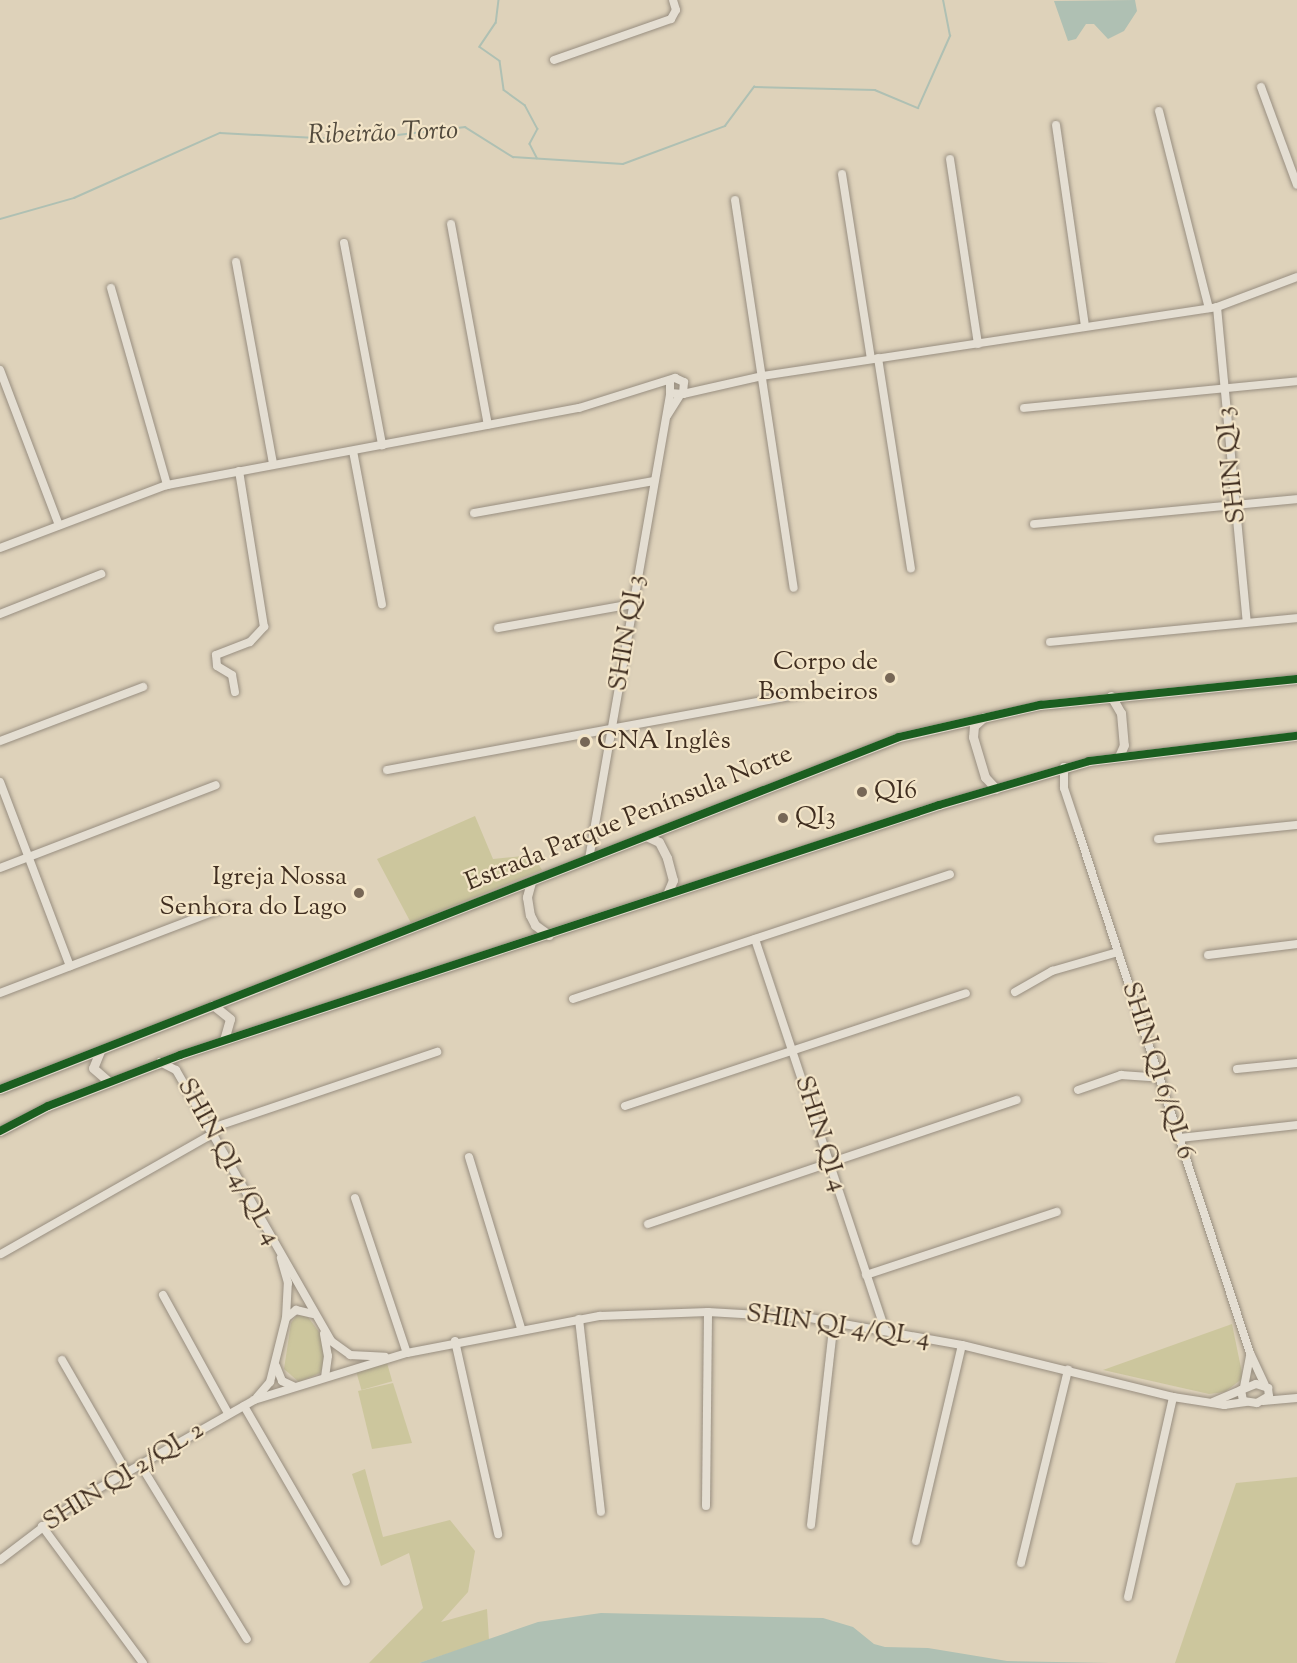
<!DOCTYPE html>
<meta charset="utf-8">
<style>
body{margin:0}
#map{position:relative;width:1297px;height:1663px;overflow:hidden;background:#ded2ba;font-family:"Sorts Mill Goudy",serif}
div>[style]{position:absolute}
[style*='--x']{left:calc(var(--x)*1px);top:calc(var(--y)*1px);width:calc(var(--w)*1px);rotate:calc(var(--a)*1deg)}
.green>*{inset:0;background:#ccc69d;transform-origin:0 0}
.water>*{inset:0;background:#afc0b3}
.stream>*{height:1.5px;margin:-0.75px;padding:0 0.75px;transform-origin:0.75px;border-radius:0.75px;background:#afc0b3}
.roads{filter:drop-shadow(0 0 2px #988e80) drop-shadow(0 0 2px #988e80)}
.minor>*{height:8px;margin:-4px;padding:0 4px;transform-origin:4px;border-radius:4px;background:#e4ded2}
.major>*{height:9px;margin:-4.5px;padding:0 4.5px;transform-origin:4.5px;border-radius:4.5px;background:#e0d8ca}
.cycleway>*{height:8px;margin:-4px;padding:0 4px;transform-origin:4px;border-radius:4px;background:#1b5e20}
.dots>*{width:16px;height:16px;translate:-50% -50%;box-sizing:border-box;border:3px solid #f3e5c8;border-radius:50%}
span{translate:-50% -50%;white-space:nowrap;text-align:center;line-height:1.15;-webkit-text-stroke:4.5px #f3e5c8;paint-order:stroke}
.street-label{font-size:26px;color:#402e20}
.poi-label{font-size:26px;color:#402e20}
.right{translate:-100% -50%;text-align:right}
.left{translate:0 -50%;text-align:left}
.water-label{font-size:27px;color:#524a3d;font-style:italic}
</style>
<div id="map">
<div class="green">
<i style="clip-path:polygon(475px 816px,493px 859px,533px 855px,542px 870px,411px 923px,377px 859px)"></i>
<i style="clip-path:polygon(305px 1313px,322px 1336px,325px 1362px,320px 1373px,299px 1382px,284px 1369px,291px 1323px,297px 1315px)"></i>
<i style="clip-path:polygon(1232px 1324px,1243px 1378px,1225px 1392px,1209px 1394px,1103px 1370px)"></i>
<i style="left:387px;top:1363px;width:19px;height:32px;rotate:74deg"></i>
<i style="clip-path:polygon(393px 1383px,412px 1443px,372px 1449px,358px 1391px)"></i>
<i style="clip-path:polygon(365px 1469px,383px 1537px,450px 1520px,475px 1551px,468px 1592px,441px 1622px,487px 1609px,489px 1640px,419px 1663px,369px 1663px,423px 1608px,409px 1553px,381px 1566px,352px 1474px)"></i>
<i style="clip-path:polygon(1297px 1477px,1297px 1663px,1175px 1663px,1236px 1483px)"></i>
</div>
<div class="water">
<i style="clip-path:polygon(1135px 0,1137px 11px,1124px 31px,1108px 39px,1094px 24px,1086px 24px,1076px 39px,1068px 41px,1054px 1px)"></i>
<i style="clip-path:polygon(601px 1613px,823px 1618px,853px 1627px,874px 1644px,885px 1647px,928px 1648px,1007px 1661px,1110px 1663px,419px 1663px,538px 1622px)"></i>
</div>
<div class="stream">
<i style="--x:499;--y:0;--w:23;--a:97"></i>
<i style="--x:496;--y:23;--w:29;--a:124"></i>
<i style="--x:480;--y:47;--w:24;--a:35"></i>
<i style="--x:500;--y:61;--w:29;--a:82"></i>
<i style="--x:504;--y:90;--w:26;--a:36"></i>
<i style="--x:525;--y:105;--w:27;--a:62"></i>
<i style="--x:538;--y:129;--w:17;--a:118"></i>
<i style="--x:530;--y:144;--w:16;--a:63"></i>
<i style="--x:0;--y:219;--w:77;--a:-15.8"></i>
<i style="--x:74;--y:198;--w:160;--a:-24"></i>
<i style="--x:220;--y:133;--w:135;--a:3"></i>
<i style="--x:355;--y:140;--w:111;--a:-6.7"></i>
<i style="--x:465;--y:127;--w:57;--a:32"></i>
<i style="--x:513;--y:157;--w:110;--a:3.6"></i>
<i style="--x:623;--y:164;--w:109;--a:-20.4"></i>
<i style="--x:725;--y:126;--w:49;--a:-53.4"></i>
<i style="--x:754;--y:87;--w:121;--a:1.4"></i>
<i style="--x:875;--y:90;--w:47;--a:22.7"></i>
<i style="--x:918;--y:108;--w:79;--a:-66"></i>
<i style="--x:950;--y:36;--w:37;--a:-101"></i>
</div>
<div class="roads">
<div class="minor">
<i style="--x:554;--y:60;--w:124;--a:-19.3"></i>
<i style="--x:671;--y:19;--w:10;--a:-61"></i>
<i style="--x:676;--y:10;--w:10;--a:-107"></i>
<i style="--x:1261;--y:87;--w:104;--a:69.8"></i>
<i style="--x:1159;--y:111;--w:203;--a:75.8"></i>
<i style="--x:1056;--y:125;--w:203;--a:81.8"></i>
<i style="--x:950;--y:159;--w:187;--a:81.4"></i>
<i style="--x:842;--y:174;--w:187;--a:81.1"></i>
<i style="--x:735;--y:200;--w:392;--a:81.4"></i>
<i style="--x:451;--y:224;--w:204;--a:79.6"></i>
<i style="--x:344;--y:243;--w:206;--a:79.3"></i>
<i style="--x:236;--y:262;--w:205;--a:79.6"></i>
<i style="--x:111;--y:288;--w:205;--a:74.1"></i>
<i style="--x:1217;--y:307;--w:316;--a:84.6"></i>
<i style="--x:878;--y:358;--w:213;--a:81.1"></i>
<i style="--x:0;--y:370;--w:166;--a:69.2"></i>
<i style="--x:683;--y:394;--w:81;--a:-12.8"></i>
<i style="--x:762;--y:376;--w:460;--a:-8.6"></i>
<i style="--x:1217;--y:307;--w:85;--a:-20.6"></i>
<i style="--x:1024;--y:408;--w:274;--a:-5.6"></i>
<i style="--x:667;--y:416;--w:25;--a:-58"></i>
<i style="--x:353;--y:451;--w:156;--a:79.3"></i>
<i style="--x:474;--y:513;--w:183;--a:-10.1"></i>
<i style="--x:1034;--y:524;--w:264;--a:-5.4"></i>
<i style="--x:0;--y:548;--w:178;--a:-20.7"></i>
<i style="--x:167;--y:485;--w:419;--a:-10.6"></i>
<i style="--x:579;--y:408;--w:101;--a:-17.4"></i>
<i style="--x:675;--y:378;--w:10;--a:24"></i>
<i style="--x:684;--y:382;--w:12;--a:95"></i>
<i style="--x:683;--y:394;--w:13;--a:-176"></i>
<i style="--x:670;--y:393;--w:11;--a:-90"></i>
<i style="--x:0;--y:614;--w:109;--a:-21.6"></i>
<i style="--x:498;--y:628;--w:137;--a:-10.1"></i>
<i style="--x:1050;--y:642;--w:248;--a:-5.5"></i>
<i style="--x:235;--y:692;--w:17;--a:-100"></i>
<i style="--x:232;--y:675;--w:17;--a:-149"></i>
<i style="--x:217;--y:666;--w:11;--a:-95"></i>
<i style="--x:216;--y:655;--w:36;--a:-21"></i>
<i style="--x:250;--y:642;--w:21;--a:-47"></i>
<i style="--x:264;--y:627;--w:158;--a:-99.1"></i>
<i style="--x:0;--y:741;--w:153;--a:-20.7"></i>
<i style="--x:1064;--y:767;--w:21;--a:90"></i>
<i style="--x:1064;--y:788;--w:44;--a:71.6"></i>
<i style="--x:1078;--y:830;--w:551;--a:71.8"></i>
<i style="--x:1250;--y:1353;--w:35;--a:65"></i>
<i style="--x:387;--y:770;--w:421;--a:-10.4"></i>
<i style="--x:0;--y:782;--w:197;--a:69.2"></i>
<i style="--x:1158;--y:839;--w:140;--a:-5.8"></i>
<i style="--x:589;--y:859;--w:473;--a:-80.1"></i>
<i style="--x:0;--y:868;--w:231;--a:-21"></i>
<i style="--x:755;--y:939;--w:411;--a:71.6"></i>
<i style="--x:1208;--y:955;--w:90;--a:-7"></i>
<i style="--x:1015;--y:992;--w:43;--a:-29.6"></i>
<i style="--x:1052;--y:971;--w:69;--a:-16.1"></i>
<i style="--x:0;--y:993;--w:244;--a:-20.9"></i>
<i style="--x:573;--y:999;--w:397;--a:-18.3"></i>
<i style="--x:160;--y:1062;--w:18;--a:27"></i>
<i style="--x:176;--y:1070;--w:312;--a:60.2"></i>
<i style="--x:331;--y:1341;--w:24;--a:36"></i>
<i style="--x:350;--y:1355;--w:35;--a:3"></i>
<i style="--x:1237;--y:1069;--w:60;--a:-5.7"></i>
<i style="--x:1078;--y:1090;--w:46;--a:-19.2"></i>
<i style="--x:1121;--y:1075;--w:39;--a:4"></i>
<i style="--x:625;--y:1106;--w:359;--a:-18.3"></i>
<i style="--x:209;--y:1129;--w:241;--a:-18.7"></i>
<i style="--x:1180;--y:1138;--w:118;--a:-6.3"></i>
<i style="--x:469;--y:1157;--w:179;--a:73.1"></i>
<i style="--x:355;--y:1198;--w:163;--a:71.5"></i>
<i style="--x:648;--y:1224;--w:389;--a:-18.6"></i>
<i style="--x:1;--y:1254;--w:243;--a:-29.6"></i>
<i style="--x:866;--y:1275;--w:201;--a:-18.3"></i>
<i style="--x:163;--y:1295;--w:135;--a:61.2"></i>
<i style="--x:286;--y:1318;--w:13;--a:-39"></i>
<i style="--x:296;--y:1310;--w:18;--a:13"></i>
<i style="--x:579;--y:1319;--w:194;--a:83.5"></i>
<i style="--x:324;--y:1334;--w:22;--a:80"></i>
<i style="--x:328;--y:1356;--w:21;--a:98"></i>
<i style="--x:455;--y:1341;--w:198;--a:77.4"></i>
<i style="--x:62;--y:1360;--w:128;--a:60"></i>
<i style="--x:276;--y:1366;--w:16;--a:68"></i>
<i style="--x:282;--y:1381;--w:14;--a:25"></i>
<i style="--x:1256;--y:1384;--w:13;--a:18"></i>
<i style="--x:1268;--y:1388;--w:8;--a:83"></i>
<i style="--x:1269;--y:1396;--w:14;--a:150"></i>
<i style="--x:1257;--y:1403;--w:14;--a:-172"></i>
<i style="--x:1243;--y:1401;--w:11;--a:-100"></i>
<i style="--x:1241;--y:1390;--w:16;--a:-22"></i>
<i style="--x:1244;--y:1387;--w:33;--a:-79"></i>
<i style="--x:257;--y:1397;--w:20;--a:-49"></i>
<i style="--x:270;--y:1382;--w:66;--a:-76"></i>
<i style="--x:286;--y:1318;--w:35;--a:-87"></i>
<i style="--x:288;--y:1283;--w:26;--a:-106"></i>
<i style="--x:1263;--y:1401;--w:34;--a:-5"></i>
<i style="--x:1213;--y:1402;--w:30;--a:-23"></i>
<i style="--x:244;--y:1406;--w:203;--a:59.9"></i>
<i style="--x:140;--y:1464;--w:205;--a:58.6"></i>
<i style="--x:706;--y:1506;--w:194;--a:-89.4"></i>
<i style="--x:811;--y:1525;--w:205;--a:-83.6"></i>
<i style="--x:42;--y:1526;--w:170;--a:53.6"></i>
<i style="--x:916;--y:1541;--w:201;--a:-76.8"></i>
<i style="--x:0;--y:1560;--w:101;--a:-37.3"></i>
<i style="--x:80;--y:1499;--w:200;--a:-29.6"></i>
<i style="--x:254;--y:1400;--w:160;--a:-17.1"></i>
<i style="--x:407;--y:1353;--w:197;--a:-10.9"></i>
<i style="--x:600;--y:1316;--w:108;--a:-2.1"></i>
<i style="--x:708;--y:1312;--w:102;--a:3.4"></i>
<i style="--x:810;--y:1318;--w:154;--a:10.1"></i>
<i style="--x:962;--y:1345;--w:217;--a:13.8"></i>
<i style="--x:1173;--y:1397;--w:52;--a:8.9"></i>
<i style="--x:1224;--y:1405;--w:22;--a:-8"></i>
<i style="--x:1021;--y:1563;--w:199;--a:-76.3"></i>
<i style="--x:1128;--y:1597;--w:205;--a:-77.3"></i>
</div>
<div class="major">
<i style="--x:1111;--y:696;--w:20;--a:60"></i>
<i style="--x:1121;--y:713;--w:32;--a:85"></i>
<i style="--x:1124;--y:745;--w:12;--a:114"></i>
<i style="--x:984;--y:717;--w:13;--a:138"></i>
<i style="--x:974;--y:726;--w:11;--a:95"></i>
<i style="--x:973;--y:737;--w:42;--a:73.3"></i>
<i style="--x:985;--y:777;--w:16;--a:47"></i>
<i style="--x:646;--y:836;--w:14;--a:25"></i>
<i style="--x:659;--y:842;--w:18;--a:63"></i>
<i style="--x:667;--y:858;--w:23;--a:75"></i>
<i style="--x:673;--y:880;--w:15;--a:113"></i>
<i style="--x:531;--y:882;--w:16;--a:105"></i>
<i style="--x:527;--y:897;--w:18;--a:81"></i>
<i style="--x:530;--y:915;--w:11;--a:63"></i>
<i style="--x:535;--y:925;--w:17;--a:36"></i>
<i style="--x:213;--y:1005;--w:22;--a:39"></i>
<i style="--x:230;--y:1019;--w:22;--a:106"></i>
<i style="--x:100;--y:1051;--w:18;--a:112"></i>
<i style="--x:93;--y:1068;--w:20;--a:41"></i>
<i style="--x:0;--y:1089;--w:965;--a:-21.38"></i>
<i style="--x:899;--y:737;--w:145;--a:-12.8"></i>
<i style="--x:1040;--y:705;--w:258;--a:-5.8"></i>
<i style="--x:0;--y:1131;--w:54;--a:-27.5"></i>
<i style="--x:48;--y:1106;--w:142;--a:-21.1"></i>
<i style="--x:180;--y:1055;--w:799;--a:-18.23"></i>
<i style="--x:939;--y:805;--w:156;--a:-16.3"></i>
<i style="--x:1089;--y:761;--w:209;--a:-6.9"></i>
</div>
</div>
<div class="cycleway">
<i style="--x:0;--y:1089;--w:965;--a:-21.38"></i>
<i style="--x:899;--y:737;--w:145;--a:-12.8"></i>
<i style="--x:1040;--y:705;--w:258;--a:-5.8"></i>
<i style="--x:0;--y:1131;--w:54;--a:-27.5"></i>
<i style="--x:48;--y:1106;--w:142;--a:-21.1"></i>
<i style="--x:180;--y:1055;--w:799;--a:-18.23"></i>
<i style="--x:939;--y:805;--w:156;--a:-16.3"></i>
<i style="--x:1089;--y:761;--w:209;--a:-6.9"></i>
</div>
<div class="dots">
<i style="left:890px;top:678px;background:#776756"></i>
<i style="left:585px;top:742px;background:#776756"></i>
<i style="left:862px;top:792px;background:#776756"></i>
<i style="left:783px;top:818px;background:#776756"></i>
<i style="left:359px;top:893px;background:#776756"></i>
</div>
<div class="street-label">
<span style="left:1232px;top:465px;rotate:-96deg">SHIN QI 3</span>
<span style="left:628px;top:633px;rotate:-81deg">SHIN QI 3</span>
<span style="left:629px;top:819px;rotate:-22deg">Estrada Parque Península Norte</span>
<span style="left:1157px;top:1071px;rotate:72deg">SHIN QI 6/QL 6</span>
<span style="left:820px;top:1134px;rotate:72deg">SHIN QI 4</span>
<span style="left:228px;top:1162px;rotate:61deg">SHIN QI 4/QL 4</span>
<span style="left:838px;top:1327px;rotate:8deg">SHIN QI 4/QL 4</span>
<span style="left:124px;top:1477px;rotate:-32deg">SHIN QI 2/QL 2</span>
</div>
<div class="poi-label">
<span class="right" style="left:878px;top:678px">Corpo de<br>Bombeiros</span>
<span class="left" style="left:597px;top:742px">CNA Inglês</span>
<span class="left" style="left:874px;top:792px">QI6</span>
<span class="left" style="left:795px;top:818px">QI3</span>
<span class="right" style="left:347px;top:893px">Igreja Nossa<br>Senhora do Lago</span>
</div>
<div class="water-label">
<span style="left:383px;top:134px;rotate:-2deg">Ribeirão Torto</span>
</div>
</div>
